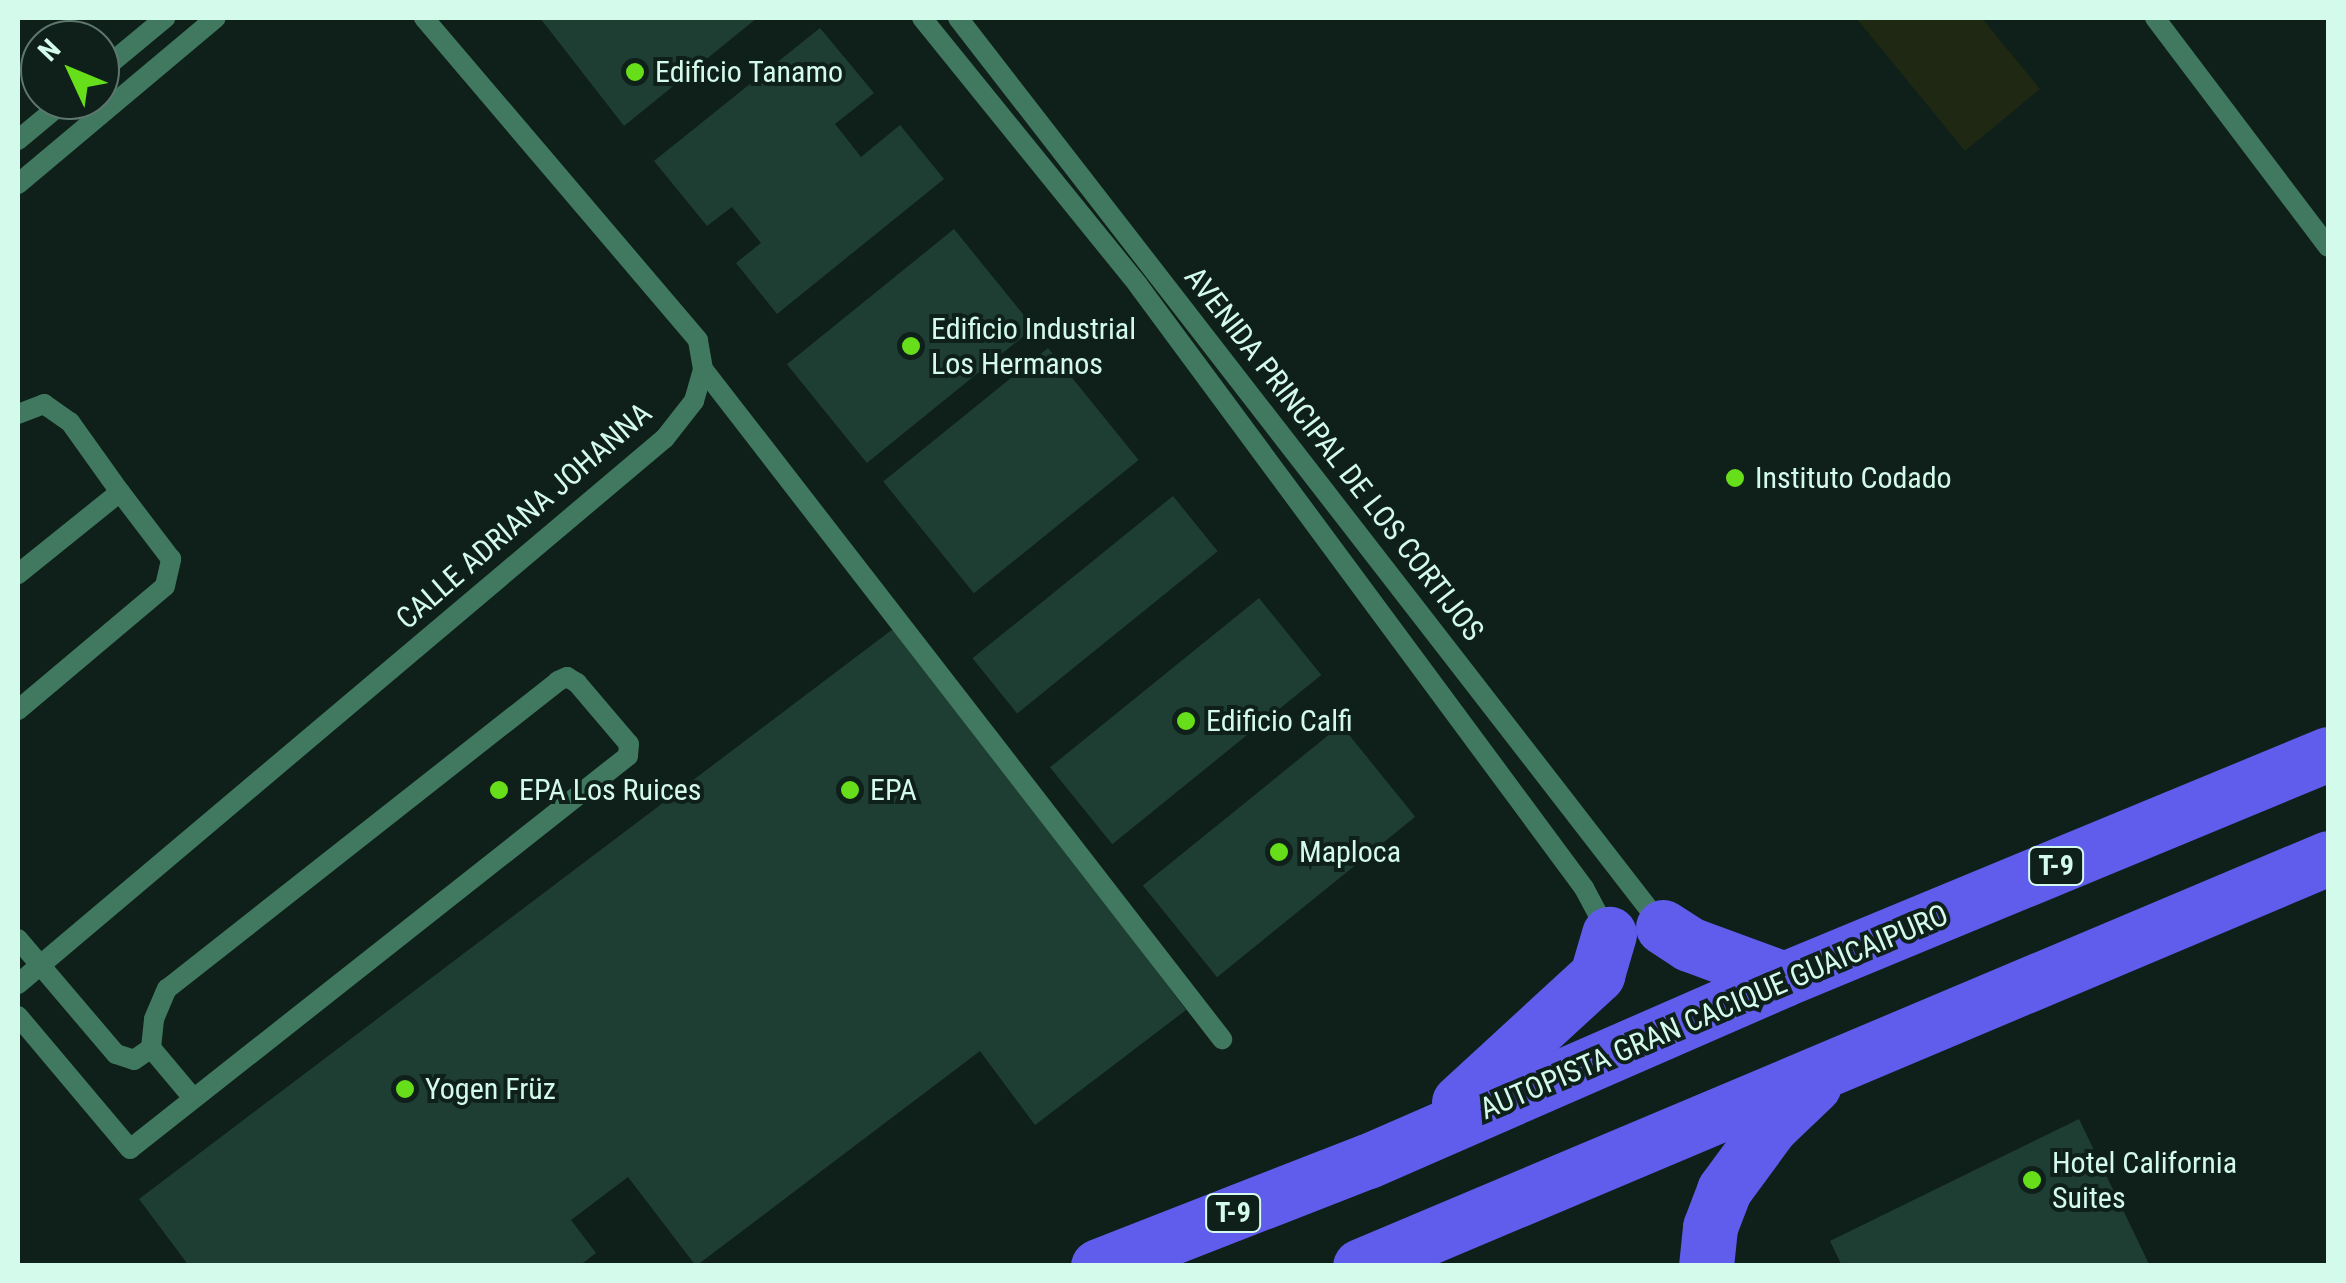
<!DOCTYPE html>
<meta charset="utf-8">
<style>
body{margin:0}
#map{position:relative;width:2346px;height:1283px;overflow:hidden;background:#0f1f1a;font-family:"Roboto Condensed",sans-serif}
div>[style]{position:absolute}
[style*='--x']{left:calc(var(--x)*1px);top:calc(var(--y)*1px);width:calc(var(--w)*1px);rotate:calc(var(--a)*1deg)}
.green>*{inset:0;background:#1e2813}
.building>*{inset:0;background:#1e3e34;transform-origin:0 0}
.service>*{height:20px;margin:-10px;padding:0 10px;transform-origin:10px;border-radius:10px;background:#40795f}
.minor>*{height:20px;margin:-10px;padding:0 10px;transform-origin:10px;border-radius:10px;background:#40795f}
.motorway>*{height:55px;margin:-27.5px;padding:0 27.5px;transform-origin:27.5px;border-radius:27.5px;background:#605cec}
.dots>*{width:28px;height:28px;translate:-50% -50%;box-sizing:border-box;border:5px solid #0f1f1a;border-radius:50%}
span{translate:-50% -50%;white-space:nowrap;text-align:center;line-height:1.15;-webkit-text-stroke:8px #0f1f1a;paint-order:stroke}
.shield-label span{padding:2px 8px;background:#0f1f1a;border:2px solid;border-radius:8px;-webkit-text-stroke-width:0}
.shield-label{font-size:28px;color:#d3faeb;font-weight:700}
.poi-label{font-size:30px;color:#d3faeb}
.left{translate:0 -50%;text-align:left}
.street-label{font-size:30px;color:#d3faeb}
.frame{position:absolute;inset:0;border:20px solid #d3faeb;pointer-events:none}
.north{position:absolute;left:20px;top:20px;width:100px;height:100px;box-sizing:border-box;background:#0f1f1a;border:2px solid #5d776e;border-radius:50%;rotate:314deg;font-size:28px;font-weight:700;line-height:40px;text-align:center;color:#d3faeb}
.north::after{content:'';display:block;margin:auto;width:35px;height:45px;background:#67de1a;clip-path:polygon(50% 0,100% 100%,50% 72%,0 100%)}
</style>
<div id="map">
<div class="green">
<i style="clip-path:polygon(1856px 18px,1982px 18px,2040px 89px,1965px 151px)"></i>
</div>
<div class="building">
<i style="clip-path:polygon(540px 18px,757px 18px,624px 126px)"></i>
<i style="clip-path:polygon(820px 28px,874px 93px,835px 124px,861px 157px,900px 125px,944px 179px,777px 314px,736px 263px,761px 243px,732px 207px,707px 226px,654px 161px)"></i>
<i style="left:954px;top:229px;width:127px;height:215px;rotate:51deg"></i>
<i style="left:1048px;top:348px;width:144px;height:212px;rotate:51deg"></i>
<i style="left:1173px;top:496px;width:71px;height:258px;rotate:51deg"></i>
<i style="left:1259px;top:598px;width:99px;height:269px;rotate:51deg"></i>
<i style="clip-path:polygon(897px 626px,1186px 1010px,1035px 1125px,980px 1051px,696px 1266px,628px 1177px,571px 1220px,596px 1253px,579px 1266px,189px 1266px,139px 1199px)"></i>
<i style="left:1341px;top:725px;width:118px;height:255px;rotate:51deg"></i>
<i style="clip-path:polygon(2079px 1119px,2150px 1266px,1842px 1266px,1830px 1241px)"></i>
</div>
<div class="service">
<i style="--x:703;--y:369;--w:848;--a:52.24"></i>
<i style="--x:18;--y:414;--w:28;--a:-21"></i>
<i style="--x:44;--y:404;--w:32;--a:35"></i>
<i style="--x:70;--y:422;--w:86;--a:54.5"></i>
<i style="--x:120;--y:492;--w:131;--a:141.2"></i>
<i style="--x:18;--y:710;--w:192;--a:-40.1"></i>
<i style="--x:165;--y:586;--w:28;--a:-77"></i>
<i style="--x:171;--y:559;--w:84;--a:-127.3"></i>
<i style="--x:18;--y:939;--w:151;--a:49.6"></i>
<i style="--x:116;--y:1054;--w:19;--a:18"></i>
<i style="--x:134;--y:1060;--w:21;--a:-35"></i>
<i style="--x:151;--y:1048;--w:29;--a:-84"></i>
<i style="--x:154;--y:1019;--w:33;--a:-67"></i>
<i style="--x:167;--y:989;--w:498;--a:-38.2"></i>
<i style="--x:558;--y:681;--w:10;--a:-24"></i>
<i style="--x:567;--y:677;--w:12;--a:31"></i>
<i style="--x:577;--y:683;--w:80;--a:49.6"></i>
<i style="--x:629;--y:744;--w:12;--a:95"></i>
<i style="--x:628;--y:756;--w:634;--a:141.72"></i>
<i style="--x:130;--y:1149;--w:174;--a:-130.1"></i>
<i style="--x:151;--y:1048;--w:65;--a:50"></i>
</div>
<div class="minor">
<i style="--x:922;--y:18;--w:343;--a:51"></i>
<i style="--x:1138;--y:285;--w:750;--a:53.51"></i>
<i style="--x:1584;--y:888;--w:49;--a:61.9"></i>
<i style="--x:958;--y:18;--w:1149;--a:52.21"></i>
<i style="--x:2155;--y:18;--w:287;--a:52.9"></i>
<i style="--x:100;--y:72;--w:85;--a:-39.7"></i>
<i style="--x:18;--y:140;--w:62;--a:-39.8"></i>
<i style="--x:18;--y:184;--w:258;--a:-40"></i>
<i style="--x:18;--y:984;--w:847;--a:-40.16"></i>
<i style="--x:665;--y:438;--w:47;--a:-51.9"></i>
<i style="--x:694;--y:401;--w:33;--a:-74"></i>
<i style="--x:703;--y:369;--w:29;--a:-100"></i>
<i style="--x:698;--y:340;--w:423;--a:-130.4"></i>
</div>
<div class="motorway">
<i style="--x:1663;--y:927;--w:31;--a:33"></i>
<i style="--x:1689;--y:944;--w:101;--a:20.2"></i>
<i style="--x:1459;--y:1102;--w:188;--a:-42.6"></i>
<i style="--x:1597;--y:975;--w:43;--a:-73.7"></i>
<i style="--x:1098;--y:1266;--w:290;--a:-21.3"></i>
<i style="--x:1368;--y:1161;--w:454;--a:-23.6"></i>
<i style="--x:1784;--y:979;--w:589;--a:-22.47"></i>
<i style="--x:1360;--y:1266;--w:1050;--a:-22.85"></i>
<i style="--x:1706;--y:1266;--w:39;--a:-84"></i>
<i style="--x:1710;--y:1227;--w:40;--a:-69"></i>
<i style="--x:1724;--y:1190;--w:79;--a:-53.7"></i>
<i style="--x:1771;--y:1126;--w:59;--a:-43.6"></i>
</div>
<div class="dots">
<i style="left:635px;top:72px;background:#67de1a"></i>
<i style="left:911px;top:346px;background:#67de1a"></i>
<i style="left:1735px;top:478px;background:#67de1a"></i>
<i style="left:1186px;top:721px;background:#67de1a"></i>
<i style="left:499px;top:790px;background:#67de1a"></i>
<i style="left:850px;top:790px;background:#67de1a"></i>
<i style="left:1279px;top:852px;background:#67de1a"></i>
<i style="left:405px;top:1089px;background:#67de1a"></i>
<i style="left:2032px;top:1180px;background:#67de1a"></i>
</div>
<div class="shield-label">
<span style="left:2056px;top:866px">T-9</span>
<span style="left:1233px;top:1213px">T-9</span>
</div>
<div class="poi-label">
<span class="left" style="left:655px;top:72px">Edificio Tanamo</span>
<span class="left" style="left:931px;top:346px">Edificio Industrial<br>Los Hermanos</span>
<span class="left" style="left:1755px;top:478px">Instituto Codado</span>
<span class="left" style="left:1206px;top:721px">Edificio Calfi</span>
<span class="left" style="left:519px;top:790px">EPA Los Ruices</span>
<span class="left" style="left:870px;top:790px">EPA</span>
<span class="left" style="left:1299px;top:852px">Maploca</span>
<span class="left" style="left:425px;top:1089px">Yogen Früz</span>
<span class="left" style="left:2052px;top:1180px">Hotel California<br>Suites</span>
</div>
<div class="street-label">
<span style="left:1334px;top:454px;rotate:52deg">AVENIDA PRINCIPAL DE LOS CORTIJOS</span>
<span style="left:524px;top:516px;rotate:-41deg">CALLE ADRIANA JOHANNA</span>
<span style="left:1714px;top:1012px;rotate:-23deg">AUTOPISTA GRAN CACIQUE GUAICAIPURO</span>
</div>
<div class="frame"></div>
<div class="north">N</div>
</div>
